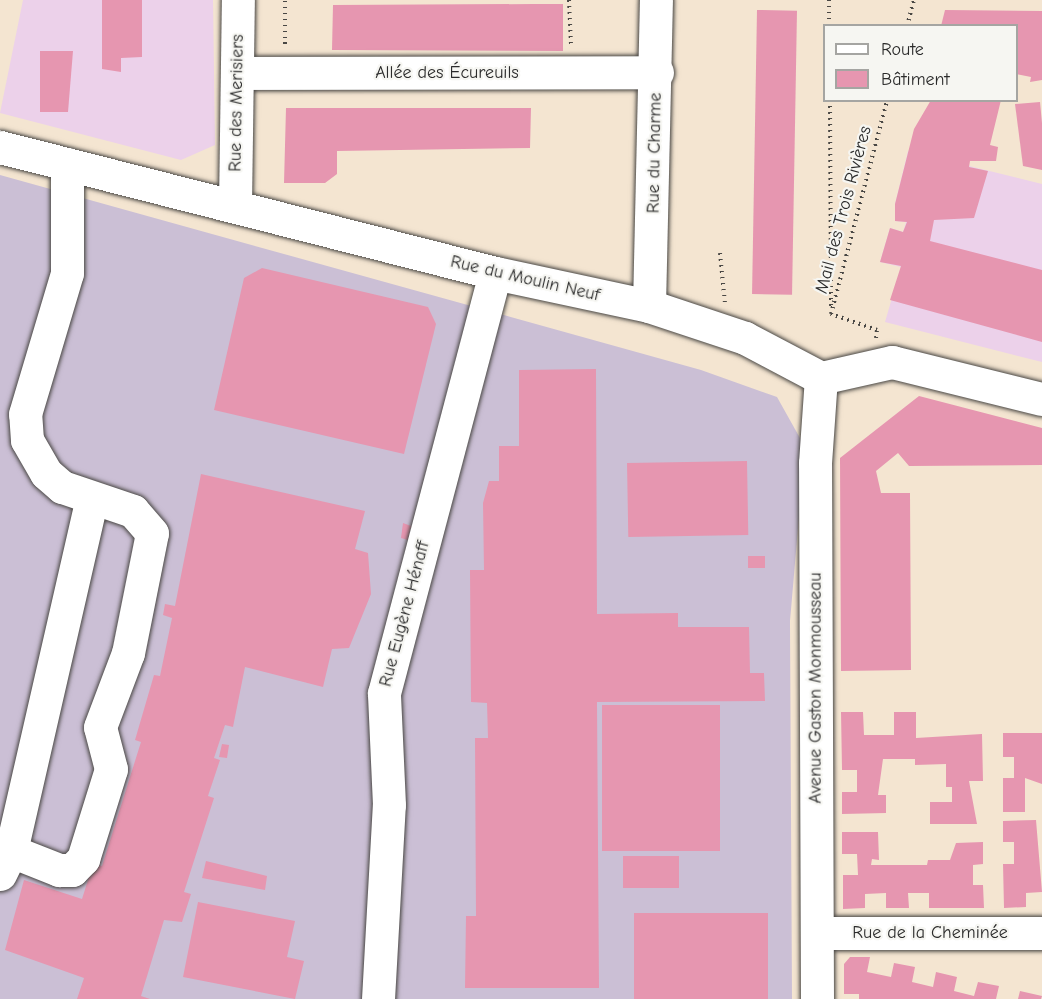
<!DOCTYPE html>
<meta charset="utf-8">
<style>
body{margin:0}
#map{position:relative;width:1042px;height:999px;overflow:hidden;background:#f4e5d1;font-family:"Comic Neue",sans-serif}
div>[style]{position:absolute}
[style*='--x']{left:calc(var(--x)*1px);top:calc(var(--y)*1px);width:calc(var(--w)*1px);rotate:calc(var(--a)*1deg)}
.built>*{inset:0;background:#ecd1ea}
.industrial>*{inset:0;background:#cbbfd5}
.building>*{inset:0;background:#e696b0;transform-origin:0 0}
.path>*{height:4px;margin-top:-2px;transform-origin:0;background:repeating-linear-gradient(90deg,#494744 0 1.5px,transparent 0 6px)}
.roads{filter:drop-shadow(0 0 2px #494744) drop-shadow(0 0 2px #494744)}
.minor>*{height:33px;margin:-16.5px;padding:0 16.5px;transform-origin:16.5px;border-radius:16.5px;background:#fff}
span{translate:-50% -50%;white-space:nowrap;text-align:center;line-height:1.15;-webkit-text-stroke:4.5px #f6f6f2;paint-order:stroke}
.street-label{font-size:18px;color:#2b2b2b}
.legend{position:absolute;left:823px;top:24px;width:195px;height:78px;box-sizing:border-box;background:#f6f6f2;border:2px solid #a5a5a2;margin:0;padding:8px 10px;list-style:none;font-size:18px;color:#2b2b2b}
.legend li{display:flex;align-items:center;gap:12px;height:30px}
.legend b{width:30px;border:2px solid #a5a5a2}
</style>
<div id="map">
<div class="built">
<i style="clip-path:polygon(23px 0,213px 0,215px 145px,181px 160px,0 113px)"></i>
<i style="clip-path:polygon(908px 151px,1042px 184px,1042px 362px,885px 322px,901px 267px,880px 262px,890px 228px,903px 232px,906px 222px,895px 221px,895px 204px)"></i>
</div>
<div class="industrial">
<i style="clip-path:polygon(0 175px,701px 370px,777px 397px,805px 447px,790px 621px,792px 999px,0 999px)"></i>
</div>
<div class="building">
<i style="clip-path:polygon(102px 0,142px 0,142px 57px,121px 58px,121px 72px,102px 69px)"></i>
<i style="clip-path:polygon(533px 4px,563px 4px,563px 51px,332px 50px,333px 5px)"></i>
<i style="left:757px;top:10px;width:40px;height:284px;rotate:1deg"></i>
<i style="clip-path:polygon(945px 10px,1042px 11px,1042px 80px,1030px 82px,1031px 77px,1016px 74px,1016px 26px,941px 26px)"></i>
<i style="clip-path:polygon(40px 51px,73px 51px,68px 112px,40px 112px)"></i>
<i style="clip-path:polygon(931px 100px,1001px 100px,990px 145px,998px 147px,996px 161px,970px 161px,969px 167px,988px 171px,974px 218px,934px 220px,930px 241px,1042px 270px,1042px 342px,890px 300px,901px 266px,880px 262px,890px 228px,903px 232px,907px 222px,895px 221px,895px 204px,914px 129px)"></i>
<i style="clip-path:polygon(1040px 102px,1042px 123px,1042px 170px,1023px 166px,1015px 104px)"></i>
<i style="clip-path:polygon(286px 108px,531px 108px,530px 148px,337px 151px,337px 174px,325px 183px,284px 183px)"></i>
<i style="clip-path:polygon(262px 268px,428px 307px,436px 324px,404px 454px,214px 410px,244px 278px)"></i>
<i style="clip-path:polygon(596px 369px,597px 614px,678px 613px,678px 627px,749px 627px,750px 673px,764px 673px,765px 701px,597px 702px,599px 988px,465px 988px,466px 916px,476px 916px,475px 738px,488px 738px,487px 703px,471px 702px,470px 570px,484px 570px,483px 503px,489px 481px,499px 481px,499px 446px,519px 446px,519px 370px)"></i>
<i style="clip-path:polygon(919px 396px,1042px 428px,1042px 465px,909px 466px,898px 453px,876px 471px,881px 493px,910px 493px,911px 670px,841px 671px,840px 458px)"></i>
<i style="left:747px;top:461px;width:74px;height:120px;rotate:89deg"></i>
<i style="clip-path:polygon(201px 474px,365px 511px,355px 549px,368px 553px,371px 594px,349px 648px,332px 649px,323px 687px,245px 667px,233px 727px,225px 725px,214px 758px,220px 760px,208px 796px,214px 798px,184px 892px,191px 894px,182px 922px,164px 920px,141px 996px,150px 999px,77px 999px,84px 978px,5px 950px,24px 880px,82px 899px,93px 864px,102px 866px,141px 742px,135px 740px,154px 675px,160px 676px,172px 618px,163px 615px,165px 604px,175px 606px)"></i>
<i style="clip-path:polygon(403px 523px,411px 526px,408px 540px,401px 538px)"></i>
<i style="left:748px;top:556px;width:17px;height:12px"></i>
<i style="left:602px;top:705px;width:118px;height:146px"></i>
<i style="clip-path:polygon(841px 712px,863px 712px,864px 735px,894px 735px,894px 712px,916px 712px,916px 738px,982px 734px,983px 781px,969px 781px,977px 824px,930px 824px,930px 802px,952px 802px,952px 787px,946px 787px,946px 764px,915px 765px,915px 759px,883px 759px,878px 795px,886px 795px,886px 813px,842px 814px,842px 792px,857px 792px,857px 770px,842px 770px)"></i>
<i style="clip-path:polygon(1003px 733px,1042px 733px,1042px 784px,1025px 778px,1025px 812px,1003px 812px,1003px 778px,1014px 778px,1014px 757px,1003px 757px)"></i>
<i style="clip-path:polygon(222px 744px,229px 745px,227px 758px,219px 757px)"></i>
<i style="clip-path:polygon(1036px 820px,1042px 892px,1026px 893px,1026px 907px,1004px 908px,1003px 864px,1014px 864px,1014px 842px,1003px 842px,1003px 821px)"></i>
<i style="clip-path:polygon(842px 832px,878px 832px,879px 860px,872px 859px,871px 865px,927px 865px,928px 860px,950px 860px,956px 843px,983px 842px,983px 864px,973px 865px,973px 885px,983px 885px,984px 908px,929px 908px,929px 893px,908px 893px,909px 908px,886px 908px,886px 893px,865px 894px,865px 908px,843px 909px,843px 875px,858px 875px,857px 854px,842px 854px)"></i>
<i style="left:623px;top:856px;width:56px;height:32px"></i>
<i style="clip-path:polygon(206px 861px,267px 876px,265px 890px,202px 878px)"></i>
<i style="clip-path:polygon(198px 902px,295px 921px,287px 957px,304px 961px,295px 999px,183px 977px)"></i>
<i style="left:768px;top:913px;width:86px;height:134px;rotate:90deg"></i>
<i style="clip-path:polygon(850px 957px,870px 957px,867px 972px,891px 977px,894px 963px,915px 967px,912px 982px,933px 987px,936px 972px,957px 977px,954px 991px,974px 996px,978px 982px,999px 986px,996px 999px,859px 999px,859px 994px,844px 994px,844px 964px)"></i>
<i style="clip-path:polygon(1020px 991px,1042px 996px,1041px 999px,1018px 999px)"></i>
</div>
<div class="path">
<i style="--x:569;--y:0;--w:44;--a:87.4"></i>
<i style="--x:829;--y:0;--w:26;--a:90"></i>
<i style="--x:907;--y:26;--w:27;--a:-75"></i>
<i style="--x:285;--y:44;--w:44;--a:-90"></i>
<i style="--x:830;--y:100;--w:207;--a:89.7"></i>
<i style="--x:720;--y:253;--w:50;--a:84.3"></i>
<i style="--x:876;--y:338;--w:8;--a:-83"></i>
<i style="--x:877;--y:330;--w:49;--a:-160.8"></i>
<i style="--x:831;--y:314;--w:221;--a:-75.3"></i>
</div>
<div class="roads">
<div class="minor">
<i style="--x:238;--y:73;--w:419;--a:-0.1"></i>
<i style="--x:0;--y:147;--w:511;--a:14.28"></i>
<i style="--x:495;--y:273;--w:157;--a:12.1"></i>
<i style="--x:649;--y:306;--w:101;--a:18.4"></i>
<i style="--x:745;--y:338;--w:86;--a:27.8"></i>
<i style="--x:821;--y:378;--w:73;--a:-12.7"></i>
<i style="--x:892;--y:362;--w:154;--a:13.9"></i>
<i style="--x:235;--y:206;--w:206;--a:-89.2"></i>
<i style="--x:649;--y:306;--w:306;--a:-88.7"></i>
<i style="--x:11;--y:851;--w:362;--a:-77.1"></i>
<i style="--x:0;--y:874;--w:25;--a:-64"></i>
<i style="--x:11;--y:851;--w:52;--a:21.6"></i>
<i style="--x:59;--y:870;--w:13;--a:0"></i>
<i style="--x:72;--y:870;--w:16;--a:-45"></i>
<i style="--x:83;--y:859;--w:94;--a:-72.7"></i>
<i style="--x:111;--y:769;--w:43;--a:-104.7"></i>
<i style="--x:100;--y:727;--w:79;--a:-69.3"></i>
<i style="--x:128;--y:653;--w:122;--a:-78.7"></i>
<i style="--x:152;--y:533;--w:29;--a:-131"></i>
<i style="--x:133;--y:511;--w:75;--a:-161.3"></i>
<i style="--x:62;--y:487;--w:21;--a:-139"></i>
<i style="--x:46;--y:473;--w:38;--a:-120"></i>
<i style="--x:27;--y:440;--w:26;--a:-94"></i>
<i style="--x:25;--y:414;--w:147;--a:-73.4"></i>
<i style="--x:67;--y:273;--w:109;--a:-90"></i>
<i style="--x:818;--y:933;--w:224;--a:0"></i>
<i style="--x:378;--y:999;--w:194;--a:-86.8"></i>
<i style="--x:389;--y:805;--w:112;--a:-92.6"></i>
<i style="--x:384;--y:693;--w:434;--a:-75.2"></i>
<i style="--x:817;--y:999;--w:536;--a:-90.21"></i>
<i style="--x:815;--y:463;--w:85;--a:-86"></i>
</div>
</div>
<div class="street-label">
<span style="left:447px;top:73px">Allée des Écureuils</span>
<span style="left:237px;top:103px;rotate:-89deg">Rue des Merisiers</span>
<span style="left:655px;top:153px;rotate:-89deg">Rue du Charme</span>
<span style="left:844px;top:210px;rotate:-75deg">Mail des Trois Rivières</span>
<span style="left:525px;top:279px;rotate:13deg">Rue du Moulin Neuf</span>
<span style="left:405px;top:614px;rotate:-75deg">Rue Eugène Hénaff</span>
<span style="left:816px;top:688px;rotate:-90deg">Avenue Gaston Monmousseau</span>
<span style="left:930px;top:933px">Rue de la Cheminée</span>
</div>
<ul class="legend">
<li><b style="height:8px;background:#fff"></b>Route</li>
<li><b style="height:16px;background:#e696b0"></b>Bâtiment</li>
</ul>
</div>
